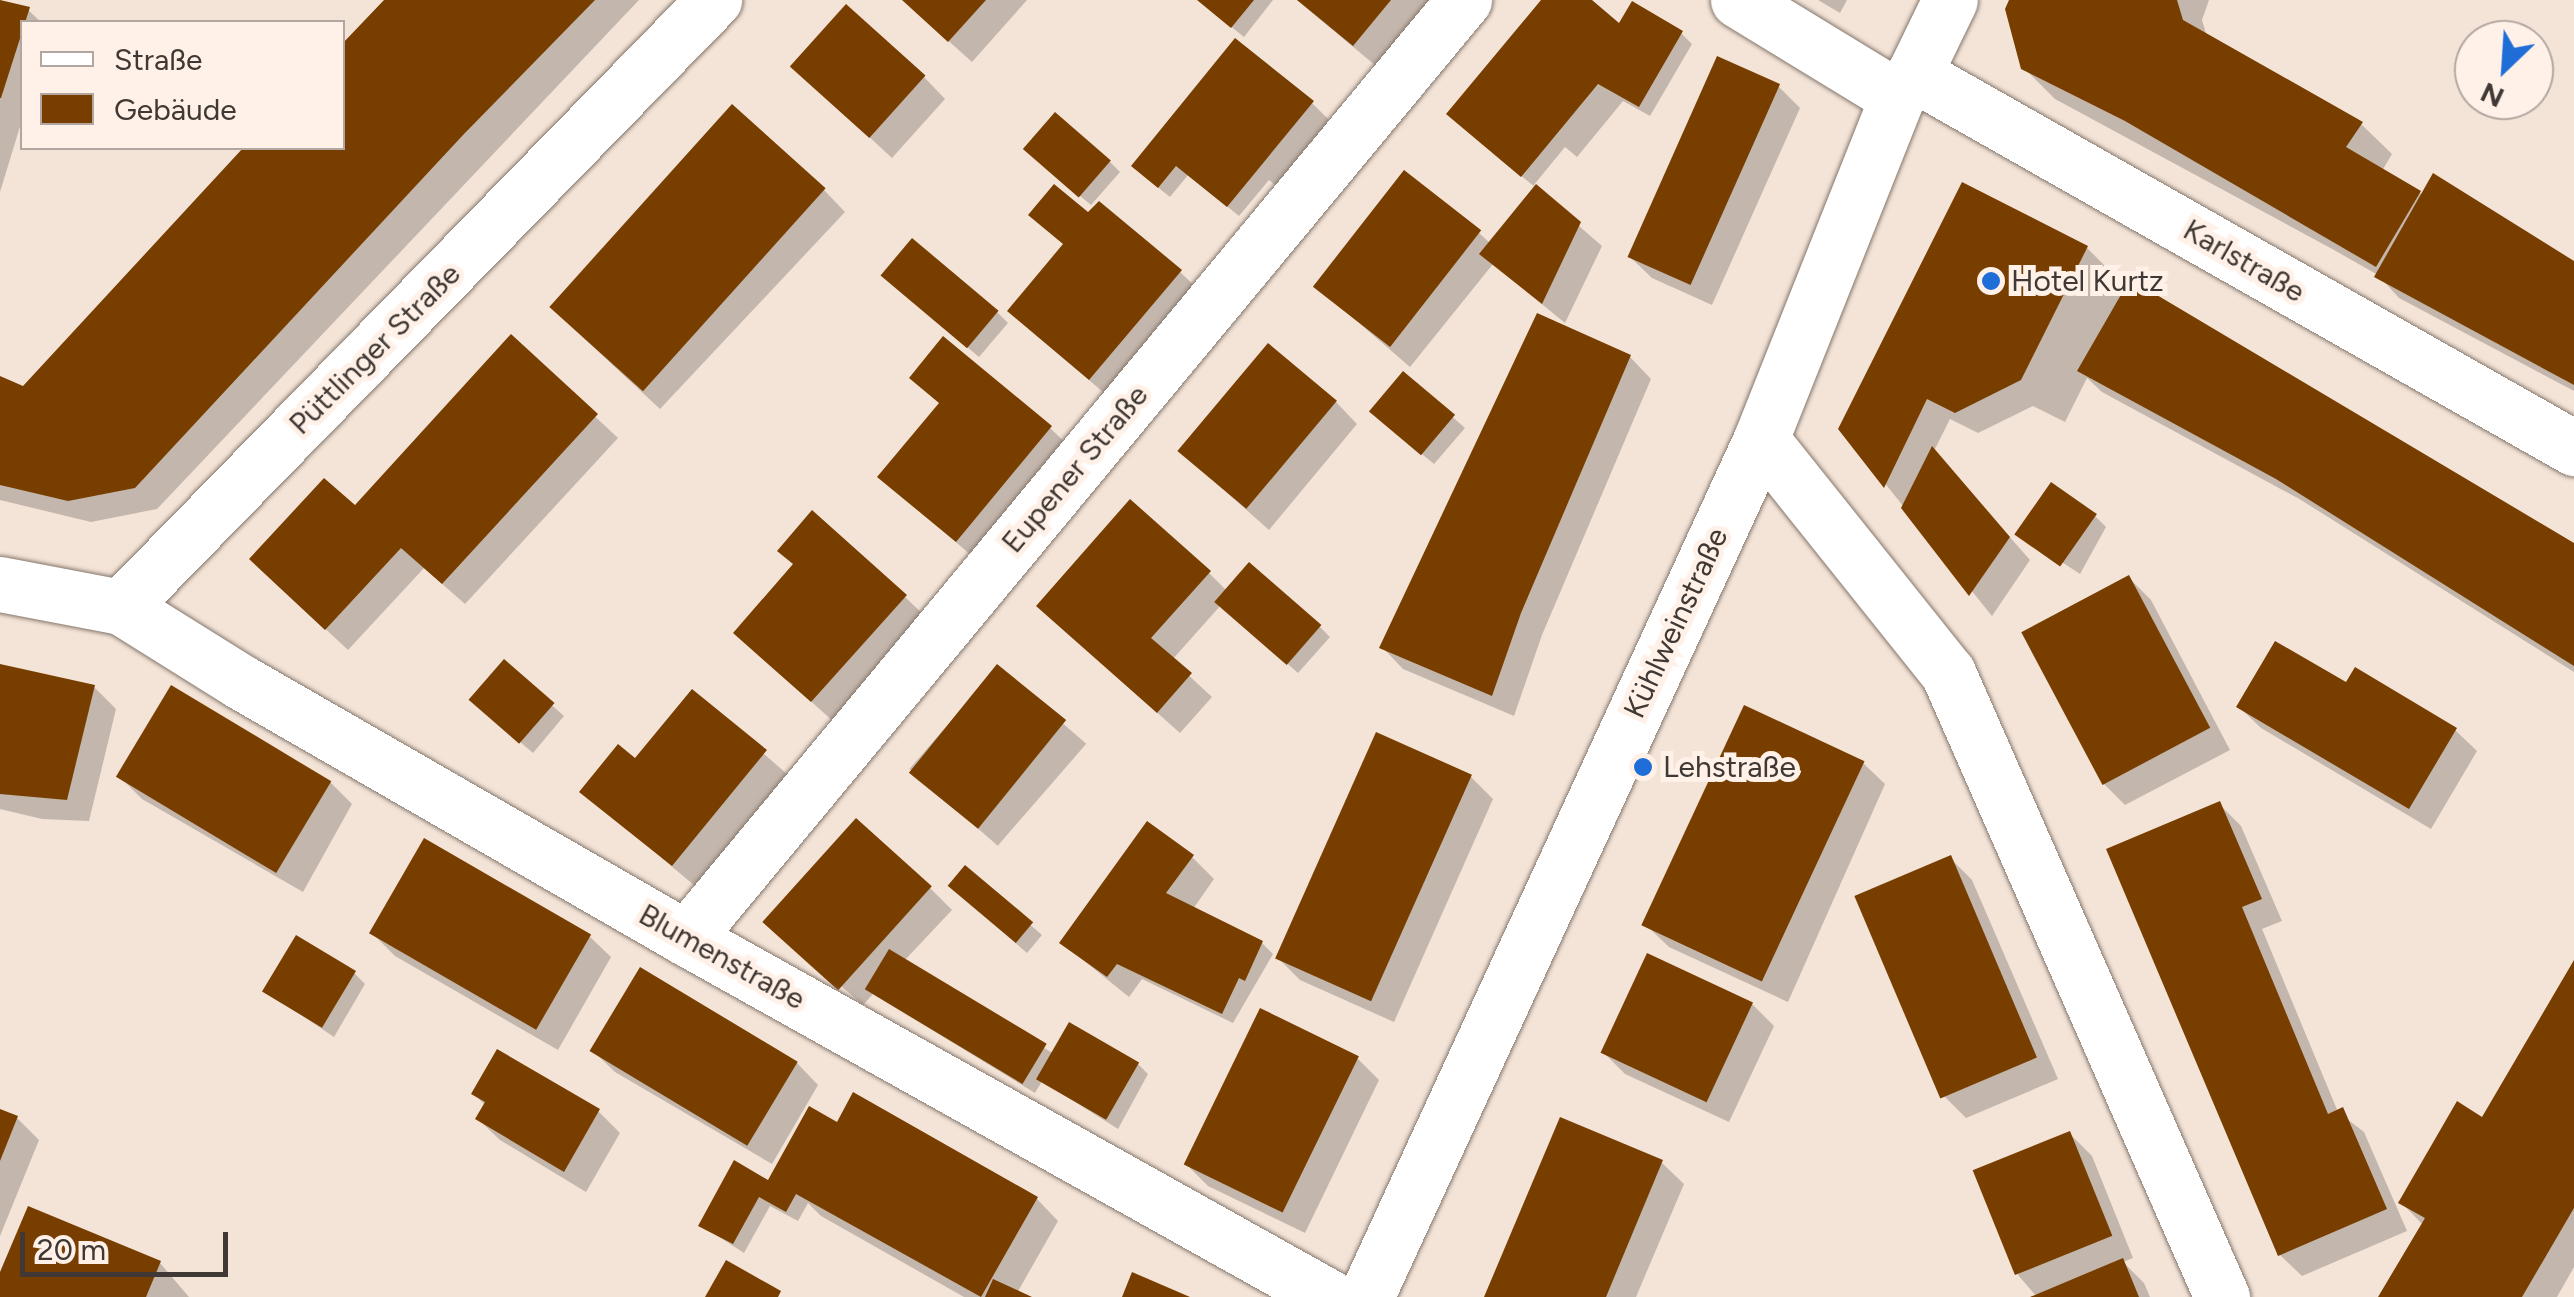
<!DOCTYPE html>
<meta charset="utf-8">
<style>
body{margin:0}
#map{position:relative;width:2574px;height:1297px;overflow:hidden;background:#f4e4d8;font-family:Figtree,sans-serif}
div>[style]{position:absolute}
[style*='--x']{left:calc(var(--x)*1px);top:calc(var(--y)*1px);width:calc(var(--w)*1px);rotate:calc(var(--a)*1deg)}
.shadow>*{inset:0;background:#0003;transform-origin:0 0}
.building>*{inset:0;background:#783e00;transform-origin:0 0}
.roads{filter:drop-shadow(0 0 2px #84766b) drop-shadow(0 0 2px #84766b)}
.street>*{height:55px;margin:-27.5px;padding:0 27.5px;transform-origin:27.5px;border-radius:27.5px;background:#fff}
.dots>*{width:28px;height:28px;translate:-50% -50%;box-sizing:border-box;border:5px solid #fff1e8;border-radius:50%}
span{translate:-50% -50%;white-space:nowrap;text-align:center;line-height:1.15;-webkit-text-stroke:10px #fff1e8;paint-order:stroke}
.street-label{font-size:30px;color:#3f3834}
.poi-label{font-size:30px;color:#3f3834}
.left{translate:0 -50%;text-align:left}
.legend{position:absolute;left:20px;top:20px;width:325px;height:130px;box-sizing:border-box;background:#fff1e8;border:2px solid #b2a7a0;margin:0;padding:12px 18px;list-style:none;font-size:30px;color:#3f3834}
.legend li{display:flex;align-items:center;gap:20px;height:50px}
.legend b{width:50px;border:2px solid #b2a7a0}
.north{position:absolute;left:2454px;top:20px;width:100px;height:100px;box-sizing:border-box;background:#fff1e8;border:2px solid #b2a7a0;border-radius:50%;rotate:205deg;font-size:28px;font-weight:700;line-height:40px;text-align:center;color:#3f3834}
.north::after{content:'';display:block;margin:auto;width:35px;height:45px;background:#1f6dd7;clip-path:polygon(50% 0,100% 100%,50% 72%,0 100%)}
.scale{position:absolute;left:20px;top:1232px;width:208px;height:45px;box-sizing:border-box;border:5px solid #3f3834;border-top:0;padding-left:12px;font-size:30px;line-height:35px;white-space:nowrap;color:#3f3834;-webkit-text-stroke:8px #fff1e8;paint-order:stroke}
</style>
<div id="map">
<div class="shadow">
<i style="clip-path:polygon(390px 0,639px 0,157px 509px,91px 522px,0 500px,0 379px,24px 388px,251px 148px,342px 148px)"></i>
<i style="clip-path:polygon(903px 0,1027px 0,972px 62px)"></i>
<i style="clip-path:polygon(1198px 0,1273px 0,1244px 37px)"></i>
<i style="clip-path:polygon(1297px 0,1429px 0,1376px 66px)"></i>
<i style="clip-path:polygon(1544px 0,1588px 0,1620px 26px,1681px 33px,1692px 44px,1650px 116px,1623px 101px,1577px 157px,1565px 147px,1533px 186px,1602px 246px,1565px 323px,1493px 264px,1410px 367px,1314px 284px,1479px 233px,1491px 244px,1536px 188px,1460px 125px)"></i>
<i style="clip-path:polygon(1818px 0,1847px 0,1840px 13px)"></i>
<i style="clip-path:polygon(2011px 0,2209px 0,2202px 20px,2207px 37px,2361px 124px,2392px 154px,2382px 171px,2423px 195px,2574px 264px,2574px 391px,2399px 298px,2378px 275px,2334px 250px,2055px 99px,2024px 68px)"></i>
<i style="clip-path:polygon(0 1px,28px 10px,41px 22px,22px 22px,22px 120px,0 192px)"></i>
<i style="clip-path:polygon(924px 77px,945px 99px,892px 158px,815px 87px)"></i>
<i style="clip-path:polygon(1778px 86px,1800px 108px,1712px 305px,1652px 278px,1630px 257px)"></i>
<i style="clip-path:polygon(1312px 103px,1334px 125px,1281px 190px,1269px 180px,1239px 216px,1188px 175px,1170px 197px,1145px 177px)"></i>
<i style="clip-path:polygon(1037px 160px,1109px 161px,1120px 172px,1091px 205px)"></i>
<i style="clip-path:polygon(824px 190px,845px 212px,660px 409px,573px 328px)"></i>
<i style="clip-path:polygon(1089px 217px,1180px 272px,1202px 293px,1112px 400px,1010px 311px)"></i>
<i style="clip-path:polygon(2087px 248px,2127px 288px,2574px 544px,2574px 672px,2301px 500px,2102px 392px,2087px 378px,2065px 422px,2033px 406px,1978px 433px,1950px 419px,1934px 451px,2030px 560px,1992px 616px,1841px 429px)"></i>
<i style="clip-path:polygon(894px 286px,997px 312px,1008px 323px,979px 357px)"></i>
<i style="clip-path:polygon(511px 338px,618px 438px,465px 604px,424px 568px,348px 650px,274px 581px,355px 508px)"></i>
<i style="clip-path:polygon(1630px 357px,1651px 379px,1542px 635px,1514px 716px,1403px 669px,1382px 647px)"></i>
<i style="clip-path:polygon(1404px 374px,1465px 428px,1434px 464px,1383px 422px)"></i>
<i style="clip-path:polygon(1336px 402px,1357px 424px,1269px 530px,1180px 451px)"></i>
<i style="clip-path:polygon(1050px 428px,1072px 449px,979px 562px,880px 477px)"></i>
<i style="clip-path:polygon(2095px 516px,2106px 527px,2080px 574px,2025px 538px)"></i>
<i style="clip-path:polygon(1209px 573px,1227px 591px,1319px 626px,1330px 637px,1298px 673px,1221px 605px,1172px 660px,1212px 697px,1180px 733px,1061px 627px)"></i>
<i style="clip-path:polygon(2129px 578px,2151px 600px,2230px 750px,2125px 805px,2103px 783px)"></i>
<i style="clip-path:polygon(905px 597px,927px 618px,834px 722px,758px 654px)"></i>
<i style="clip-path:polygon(504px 663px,564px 716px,533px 753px,483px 710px)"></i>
<i style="clip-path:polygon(0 666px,94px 687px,116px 709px,89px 821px,42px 819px,0 809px)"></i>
<i style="left:998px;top:667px;width:117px;height:135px;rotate:41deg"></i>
<i style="clip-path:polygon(693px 692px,787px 774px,695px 886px,582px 791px,635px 762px)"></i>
<i style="clip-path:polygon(2239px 707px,2455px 730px,2477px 751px,2431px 829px,2261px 728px)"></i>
<i style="clip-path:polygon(1377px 736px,1471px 777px,1493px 799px,1394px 1022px,1300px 980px,1278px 958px)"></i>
<i style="clip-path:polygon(1863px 763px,1885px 784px,1788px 1002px,1669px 947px,1647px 926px)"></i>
<i style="clip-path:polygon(120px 777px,330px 782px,352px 804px,303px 892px,142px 799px)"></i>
<i style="clip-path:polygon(2219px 804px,2241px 826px,2282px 921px,2262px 929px,2338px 1112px,2364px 1132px,2407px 1231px,2302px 1276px,2280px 1255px)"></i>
<i style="clip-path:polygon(1192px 857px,1214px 879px,1193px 909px,1262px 943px,1273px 954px,1233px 1023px,1142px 979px,1129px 997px,1062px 943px)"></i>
<i style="clip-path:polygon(1950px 858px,1972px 880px,2058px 1079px,1966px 1118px,1944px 1096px)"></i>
<i style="clip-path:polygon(966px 869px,1042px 935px,1027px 953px,962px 897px)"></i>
<i style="clip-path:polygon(930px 888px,952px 910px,904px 961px,1054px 1054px,1138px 1064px,1148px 1074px,1118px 1129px,1042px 1081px,1035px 1093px,873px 994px,863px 1005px,768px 923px)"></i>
<i style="clip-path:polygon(373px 934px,589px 936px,611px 957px,558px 1050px,395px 956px)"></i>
<i style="clip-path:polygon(1648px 956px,1752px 1004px,1774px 1026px,1729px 1122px,1625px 1074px,1603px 1052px)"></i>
<i style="clip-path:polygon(2574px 966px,2574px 1267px,2557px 1297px,2381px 1297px,2423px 1225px,2401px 1202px,2483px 1120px)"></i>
<i style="clip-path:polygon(354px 973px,365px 984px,334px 1037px,265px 991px)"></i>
<i style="clip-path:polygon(593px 1051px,797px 1063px,818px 1085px,772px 1164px,615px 1072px)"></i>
<i style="clip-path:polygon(1357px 1058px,1379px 1080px,1305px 1233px,1208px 1186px,1186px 1164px)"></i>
<i style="clip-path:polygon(474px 1094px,598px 1111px,620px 1133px,586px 1192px,500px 1140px,478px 1119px,486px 1106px)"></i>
<i style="clip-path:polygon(0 1112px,17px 1118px,39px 1140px,0 1236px)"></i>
<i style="clip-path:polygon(838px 1125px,1037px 1199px,1058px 1221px,1017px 1293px,1026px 1297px,964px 1297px,821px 1216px,808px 1203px,798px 1221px,770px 1206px,744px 1253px,701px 1225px,769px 1183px)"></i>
<i style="clip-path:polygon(2070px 1134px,2092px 1156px,2133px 1258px,2123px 1262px,2144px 1283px,2150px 1297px,2037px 1297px,2018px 1275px)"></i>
<i style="clip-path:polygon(1662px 1163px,1684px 1184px,1636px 1297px,1487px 1297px)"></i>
<i style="clip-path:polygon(160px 1263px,189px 1297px,0 1297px,0 1277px)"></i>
</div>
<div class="building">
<i style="clip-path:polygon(0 0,30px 7px,1px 98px,0 98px)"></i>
<i style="clip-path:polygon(384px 0,595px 0,463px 135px,135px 488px,68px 501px,0 485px,0 376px,23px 386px,243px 148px,342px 148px,342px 44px)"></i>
<i style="clip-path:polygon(902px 0,986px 0,948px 42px)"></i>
<i style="clip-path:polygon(1197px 0,1254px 0,1231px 28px)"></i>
<i style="clip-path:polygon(1297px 0,1391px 0,1353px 46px)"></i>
<i style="clip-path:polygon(1541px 0,1592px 0,1619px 23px,1632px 1px,1683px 31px,1639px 107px,1598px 84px,1521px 177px,1446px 114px)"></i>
<i style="clip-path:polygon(2009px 0,2177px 0,2183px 20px,2363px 122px,2346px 147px,2421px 191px,2376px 267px,2125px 121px,2021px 69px,2005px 9px)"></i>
<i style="left:846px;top:4px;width:107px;height:84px;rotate:42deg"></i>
<i style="clip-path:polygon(1235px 38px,1314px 101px,1227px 207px,1176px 166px,1158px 188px,1131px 166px)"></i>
<i style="left:1717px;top:56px;width:69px;height:220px;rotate:24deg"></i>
<i style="left:732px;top:104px;width:126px;height:273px;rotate:42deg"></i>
<i style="left:1055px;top:112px;width:74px;height:49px;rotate:41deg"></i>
<i style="left:1404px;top:170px;width:98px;height:148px;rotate:38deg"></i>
<i style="clip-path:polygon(2433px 173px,2574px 261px,2574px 385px,2374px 277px)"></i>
<i style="clip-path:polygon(1962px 182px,2088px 246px,2021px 380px,1955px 413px,1927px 399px,1884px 488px,1838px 429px)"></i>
<i style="clip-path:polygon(1054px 184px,1088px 212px,1099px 201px,1182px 270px,1089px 380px,1007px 311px,1063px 244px,1028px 215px)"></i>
<i style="clip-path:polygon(1536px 184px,1581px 222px,1542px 304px,1479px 254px)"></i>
<i style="left:912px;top:238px;width:113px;height:49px;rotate:40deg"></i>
<i style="clip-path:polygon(2130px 279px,2574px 543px,2574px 666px,2276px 479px,2077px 371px)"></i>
<i style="clip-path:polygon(1537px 313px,1631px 355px,1521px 613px,1492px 696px,1379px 648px)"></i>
<i style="clip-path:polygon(511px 334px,598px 414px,442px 584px,401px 548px,325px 630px,249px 559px,324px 478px,355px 505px)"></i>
<i style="clip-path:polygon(943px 336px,1052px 426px,956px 542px,877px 477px,939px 403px,909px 378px)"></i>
<i style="left:1268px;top:343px;width:90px;height:141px;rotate:40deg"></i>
<i style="left:1403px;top:371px;width:68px;height:53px;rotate:40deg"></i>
<i style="clip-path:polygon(1932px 446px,2010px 537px,1969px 596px,1901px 508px)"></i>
<i style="left:2051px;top:482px;width:56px;height:64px;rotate:35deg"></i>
<i style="clip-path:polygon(1130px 499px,1211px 571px,1151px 638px,1192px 673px,1157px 713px,1036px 606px)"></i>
<i style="clip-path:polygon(812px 510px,907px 595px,811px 702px,733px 633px,793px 564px,777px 551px)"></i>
<i style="left:1249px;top:562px;width:96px;height:53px;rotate:41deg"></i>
<i style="left:2129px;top:575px;width:173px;height:122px;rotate:62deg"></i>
<i style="clip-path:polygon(2275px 641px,2346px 682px,2355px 667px,2457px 728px,2409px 809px,2236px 707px)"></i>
<i style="left:504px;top:659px;width:67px;height:54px;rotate:41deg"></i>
<i style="clip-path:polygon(0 664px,95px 685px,67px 800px,0 794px)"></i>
<i style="left:997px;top:664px;width:89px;height:140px;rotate:39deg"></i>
<i style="left:171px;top:685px;width:187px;height:107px;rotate:31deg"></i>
<i style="clip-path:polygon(692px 689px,767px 750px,672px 866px,579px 792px,618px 744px,635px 758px)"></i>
<i style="left:1744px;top:705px;width:133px;height:243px;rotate:25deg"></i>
<i style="left:1376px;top:732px;width:105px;height:248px;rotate:24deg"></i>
<i style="clip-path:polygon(2220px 801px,2262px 899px,2242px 907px,2328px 1114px,2343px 1107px,2387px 1209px,2278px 1256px,2106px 849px)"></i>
<i style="left:856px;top:818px;width:102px;height:140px;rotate:42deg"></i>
<i style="clip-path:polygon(1147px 821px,1194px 855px,1166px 893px,1263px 941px,1245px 981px,1239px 978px,1222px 1014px,1117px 964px,1107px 977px,1059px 943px)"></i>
<i style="left:424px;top:838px;width:193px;height:110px;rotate:30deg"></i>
<i style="left:1951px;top:855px;width:220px;height:105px;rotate:67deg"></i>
<i style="left:965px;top:865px;width:89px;height:27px;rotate:40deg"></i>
<i style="left:296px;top:935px;width:70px;height:66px;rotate:31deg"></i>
<i style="left:889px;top:949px;width:184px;height:47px;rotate:31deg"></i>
<i style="left:1647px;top:953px;width:117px;height:110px;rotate:25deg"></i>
<i style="clip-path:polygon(2574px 960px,2574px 1208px,2522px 1297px,2378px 1297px,2425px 1218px,2398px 1203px,2457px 1101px,2482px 1117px)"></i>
<i style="left:640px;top:967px;width:184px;height:98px;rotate:31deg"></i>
<i style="left:1260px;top:1008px;width:110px;height:174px;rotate:26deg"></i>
<i style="left:1069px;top:1022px;width:81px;height:66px;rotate:30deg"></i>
<i style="clip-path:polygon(497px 1049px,600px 1109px,564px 1172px,475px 1119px,485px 1102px,471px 1094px)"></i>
<i style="clip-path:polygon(853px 1092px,1038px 1197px,981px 1297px,796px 1194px,786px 1212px,759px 1197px,733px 1244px,698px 1226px,734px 1160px,768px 1180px,809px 1106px,837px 1122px)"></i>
<i style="clip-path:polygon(0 1109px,18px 1116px,0 1161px)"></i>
<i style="clip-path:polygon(1560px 1117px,1663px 1160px,1606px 1297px,1484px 1297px)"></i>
<i style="left:2070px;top:1131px;width:113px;height:105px;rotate:68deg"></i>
<i style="clip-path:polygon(28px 1206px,161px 1261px,146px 1297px,0 1297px,0 1272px)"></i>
<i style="clip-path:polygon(2123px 1258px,2139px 1297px,2030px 1297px)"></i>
<i style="clip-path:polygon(726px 1260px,781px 1291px,778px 1297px,705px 1297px)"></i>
<i style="clip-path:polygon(1132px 1272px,1190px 1297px,1122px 1297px)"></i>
<i style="clip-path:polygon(993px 1279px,1032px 1297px,985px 1297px)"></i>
</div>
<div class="roads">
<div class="street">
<i style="--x:1738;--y:0;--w:186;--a:31.4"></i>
<i style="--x:1914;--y:74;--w:759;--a:29.54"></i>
<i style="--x:1761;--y:439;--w:300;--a:51.4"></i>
<i style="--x:1948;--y:673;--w:682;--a:66.29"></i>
<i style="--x:0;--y:584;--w:123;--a:10.8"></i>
<i style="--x:121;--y:607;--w:142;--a:32"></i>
<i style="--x:241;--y:682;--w:513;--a:29.91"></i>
<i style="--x:686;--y:938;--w:736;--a:29.18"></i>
<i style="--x:121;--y:607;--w:849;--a:-45.67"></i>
<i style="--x:686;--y:938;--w:1219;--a:-50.33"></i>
<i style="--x:1366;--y:1297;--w:945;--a:-65.28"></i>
<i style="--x:1761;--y:439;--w:368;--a:-68.3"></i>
<i style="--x:1897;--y:97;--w:29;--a:-54"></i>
<i style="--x:1914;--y:74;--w:82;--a:-64.1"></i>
</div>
</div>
<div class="dots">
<i style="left:1991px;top:281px;background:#1f6dd7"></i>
<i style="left:1643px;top:767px;background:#1f6dd7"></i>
</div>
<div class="street-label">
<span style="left:2244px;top:261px;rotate:30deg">Karlstraße</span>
<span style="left:375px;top:349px;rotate:-45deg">Püttlinger Straße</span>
<span style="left:1075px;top:469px;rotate:-50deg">Eupener Straße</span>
<span style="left:1676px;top:623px;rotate:-65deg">Kühlweinstraße</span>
<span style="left:722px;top:957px;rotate:29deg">Blumenstraße</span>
</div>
<div class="poi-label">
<span class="left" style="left:2011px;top:281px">Hotel Kurtz</span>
<span class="left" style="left:1663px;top:767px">Lehstraße</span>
</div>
<ul class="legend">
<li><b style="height:12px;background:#fff"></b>Straße</li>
<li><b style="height:28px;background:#783e00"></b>Gebäude</li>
</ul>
<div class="north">N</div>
<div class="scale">20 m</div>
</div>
